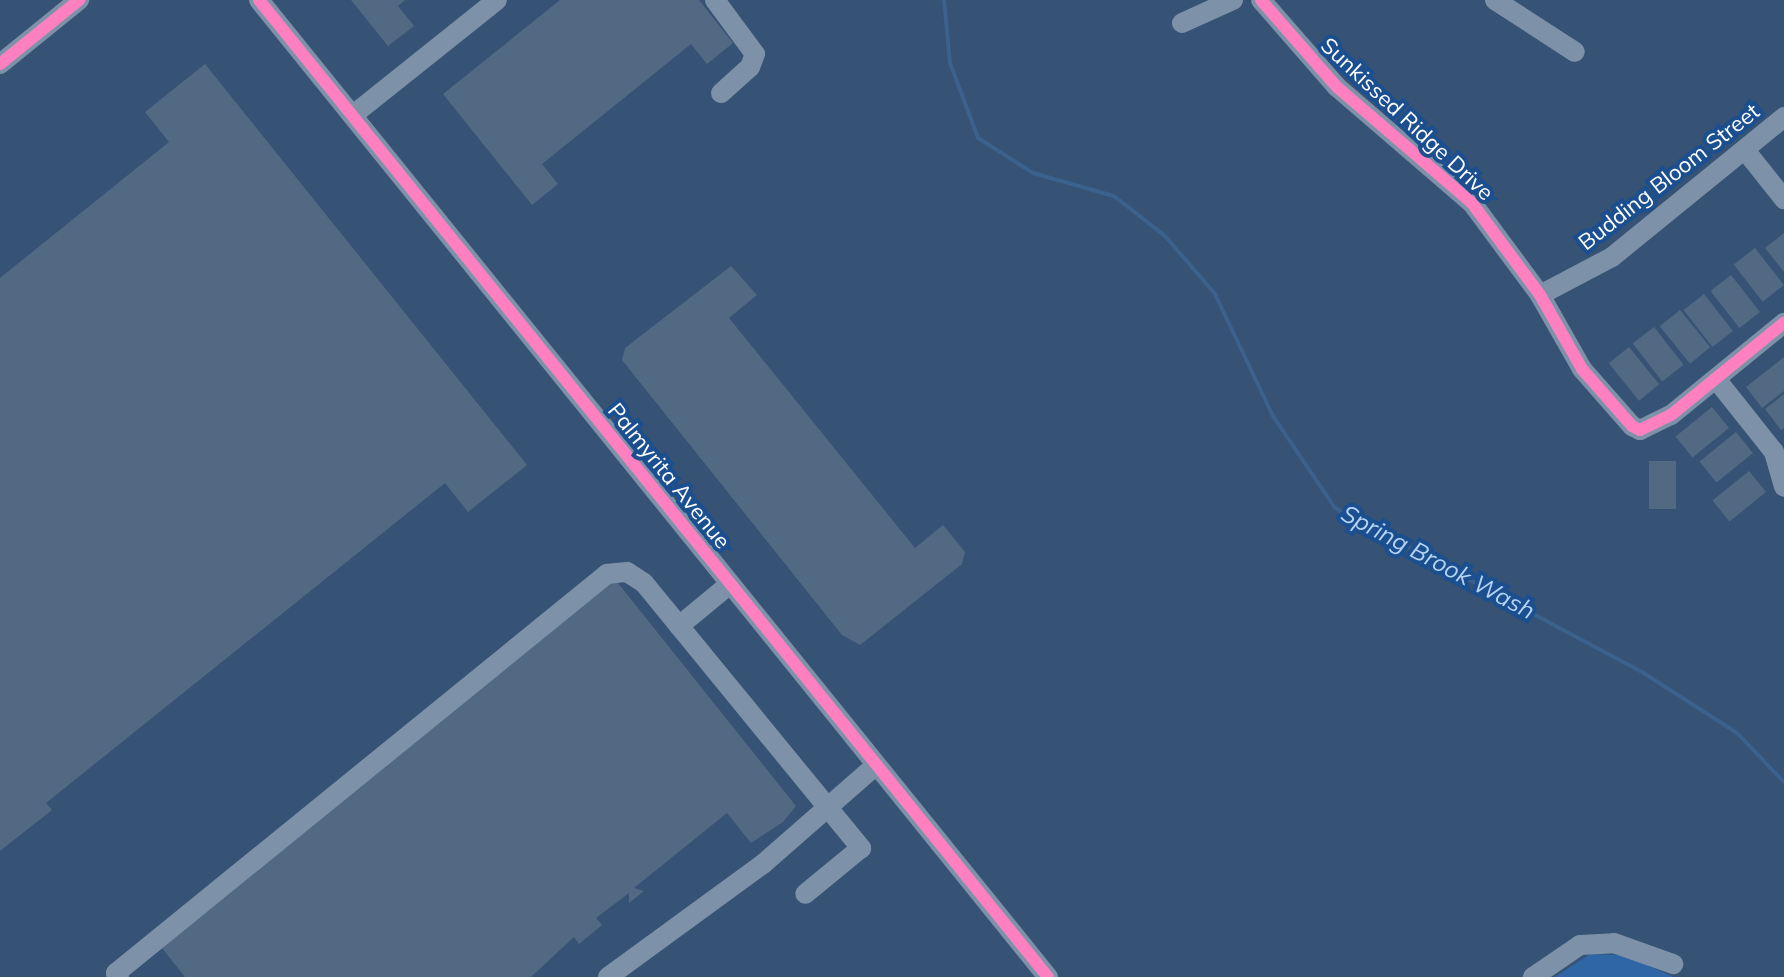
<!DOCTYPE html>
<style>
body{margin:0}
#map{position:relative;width:1784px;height:977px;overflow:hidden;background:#365274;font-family:Mulish,sans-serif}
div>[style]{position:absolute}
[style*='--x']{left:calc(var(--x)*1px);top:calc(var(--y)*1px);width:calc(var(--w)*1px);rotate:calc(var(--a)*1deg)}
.green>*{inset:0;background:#2f66a5}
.stream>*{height:4px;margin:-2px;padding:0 2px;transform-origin:2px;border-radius:2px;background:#3b618d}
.building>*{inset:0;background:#526984;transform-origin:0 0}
.minor>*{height:20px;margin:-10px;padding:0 10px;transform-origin:10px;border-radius:10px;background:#7d92a8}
.cycleway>*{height:12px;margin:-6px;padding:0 6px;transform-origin:6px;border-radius:6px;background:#ff80c0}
span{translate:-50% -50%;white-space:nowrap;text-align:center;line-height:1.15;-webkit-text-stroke:8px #1b4f8f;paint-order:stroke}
.street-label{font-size:22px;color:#fff}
.water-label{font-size:24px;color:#b5d3f5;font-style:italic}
</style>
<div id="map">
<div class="green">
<i style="clip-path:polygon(1590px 954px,1623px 955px,1674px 977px,1555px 977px)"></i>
</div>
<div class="stream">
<i style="--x:944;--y:0;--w:63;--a:84.6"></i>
<i style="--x:950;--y:63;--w:80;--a:69.5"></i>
<i style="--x:978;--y:138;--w:65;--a:32.5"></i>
<i style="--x:1033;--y:173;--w:84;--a:15.9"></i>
<i style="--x:1114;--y:196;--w:65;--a:38.1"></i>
<i style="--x:1165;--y:236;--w:77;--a:49.2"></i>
<i style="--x:1215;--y:294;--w:135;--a:64.6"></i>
<i style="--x:1273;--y:416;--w:111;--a:56"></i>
<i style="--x:1335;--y:508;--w:348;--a:28.1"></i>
<i style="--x:1642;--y:672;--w:113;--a:32.7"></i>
<i style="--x:1737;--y:733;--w:68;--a:46.2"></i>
</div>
<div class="building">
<i style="clip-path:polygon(351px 0,405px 0,398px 6px,414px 26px,388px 46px)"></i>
<i style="clip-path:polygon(560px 0,699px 0,733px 43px,707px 64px,691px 44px,542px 164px,558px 184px,532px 205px,443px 94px)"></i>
<i style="clip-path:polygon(205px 64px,527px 465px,468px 512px,445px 483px,46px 803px,52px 810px,0 851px,0 278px,169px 142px,145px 112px)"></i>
<i style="clip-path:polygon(1784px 233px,1784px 272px,1765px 248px)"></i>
<i style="left:1755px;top:248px;width:47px;height:27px;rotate:52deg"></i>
<i style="clip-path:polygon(731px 266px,757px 295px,729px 318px,915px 548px,943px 525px,965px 552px,962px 564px,860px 645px,842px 635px,622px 360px,625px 348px)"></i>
<i style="left:1731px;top:275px;width:47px;height:26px;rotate:52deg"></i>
<i style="left:1704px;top:294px;width:47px;height:26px;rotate:52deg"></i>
<i style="left:1680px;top:310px;width:48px;height:26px;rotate:51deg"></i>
<i style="left:1654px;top:327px;width:48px;height:27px;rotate:52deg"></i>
<i style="left:1629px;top:347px;width:48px;height:26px;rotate:51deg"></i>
<i style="clip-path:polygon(1784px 357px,1784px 391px,1762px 408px,1746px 387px)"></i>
<i style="clip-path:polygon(1784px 394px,1784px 428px,1781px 430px,1765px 409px)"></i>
<i style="left:1712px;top:407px;width:27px;height:47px;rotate:51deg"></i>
<i style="left:1736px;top:432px;width:27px;height:47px;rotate:51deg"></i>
<i style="left:1676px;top:461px;width:48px;height:27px;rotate:90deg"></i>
<i style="left:1749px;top:471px;width:27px;height:47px;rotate:51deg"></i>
<i style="clip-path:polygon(614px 578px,796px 806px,783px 822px,751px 843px,727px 813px,634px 888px,644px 891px,629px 903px,629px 893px,596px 918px,602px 925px,579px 944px,574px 937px,531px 977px,185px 977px,158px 943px)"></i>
</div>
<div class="minor">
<i style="--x:259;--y:0;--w:1256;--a:51.08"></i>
<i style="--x:715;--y:0;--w:67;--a:53.5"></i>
<i style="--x:755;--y:54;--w:14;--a:111"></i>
<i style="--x:750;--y:67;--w:39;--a:138"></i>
<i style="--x:1261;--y:0;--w:116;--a:48.9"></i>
<i style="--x:1337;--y:87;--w:178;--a:40.7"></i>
<i style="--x:1472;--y:203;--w:114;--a:53.5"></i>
<i style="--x:1540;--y:295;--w:85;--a:60.4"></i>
<i style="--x:1582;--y:369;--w:76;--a:48.7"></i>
<i style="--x:1632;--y:426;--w:9;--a:27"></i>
<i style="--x:1640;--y:430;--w:34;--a:-26"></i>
<i style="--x:1671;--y:415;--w:146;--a:-39.2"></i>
<i style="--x:1495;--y:0;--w:95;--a:33"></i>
<i style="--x:1182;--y:23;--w:56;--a:-24.3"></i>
<i style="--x:0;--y:64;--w:102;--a:-39"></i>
<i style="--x:353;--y:115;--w:184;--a:-38.6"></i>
<i style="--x:1745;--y:150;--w:63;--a:51.5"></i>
<i style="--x:1540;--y:295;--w:81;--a:-27.8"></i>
<i style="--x:1612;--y:257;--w:222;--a:-39.1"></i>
<i style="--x:1716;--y:379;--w:93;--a:51.5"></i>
<i style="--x:1774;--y:452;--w:36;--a:74"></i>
<i style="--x:679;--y:626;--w:66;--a:-39.5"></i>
<i style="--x:119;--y:977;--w:5;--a:-127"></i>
<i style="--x:116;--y:973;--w:633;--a:-39.1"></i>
<i style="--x:607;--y:574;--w:20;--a:-6"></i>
<i style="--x:627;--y:572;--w:20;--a:33"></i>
<i style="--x:644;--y:583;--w:343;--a:50.7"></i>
<i style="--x:861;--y:848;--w:72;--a:140.6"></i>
<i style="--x:608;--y:977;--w:192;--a:-36.1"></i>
<i style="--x:763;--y:864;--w:150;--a:-41.2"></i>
<i style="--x:1533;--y:977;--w:57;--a:-34.2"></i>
<i style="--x:1580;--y:945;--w:34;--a:-3"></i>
<i style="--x:1614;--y:943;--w:63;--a:19.6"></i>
</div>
<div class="cycleway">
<i style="--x:259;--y:0;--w:1256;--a:51.08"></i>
<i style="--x:1261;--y:0;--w:116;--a:48.9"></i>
<i style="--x:1337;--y:87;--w:178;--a:40.7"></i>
<i style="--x:1472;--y:203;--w:114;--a:53.5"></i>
<i style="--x:1540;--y:295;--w:85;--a:60.4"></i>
<i style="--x:1582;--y:369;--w:76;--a:48.7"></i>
<i style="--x:1632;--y:426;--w:9;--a:27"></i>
<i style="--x:1640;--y:430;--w:34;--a:-26"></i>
<i style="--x:1671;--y:415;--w:146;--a:-39.2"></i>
<i style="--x:0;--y:64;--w:102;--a:-39"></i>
</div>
<div class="street-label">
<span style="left:1407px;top:119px;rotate:43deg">Sunkissed Ridge Drive</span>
<span style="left:1669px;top:177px;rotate:-38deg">Budding Bloom Street</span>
<span style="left:669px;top:476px;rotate:51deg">Palmyrita Avenue</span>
</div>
<div class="water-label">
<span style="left:1438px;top:562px;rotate:28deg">Spring Brook Wash</span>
</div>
</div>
